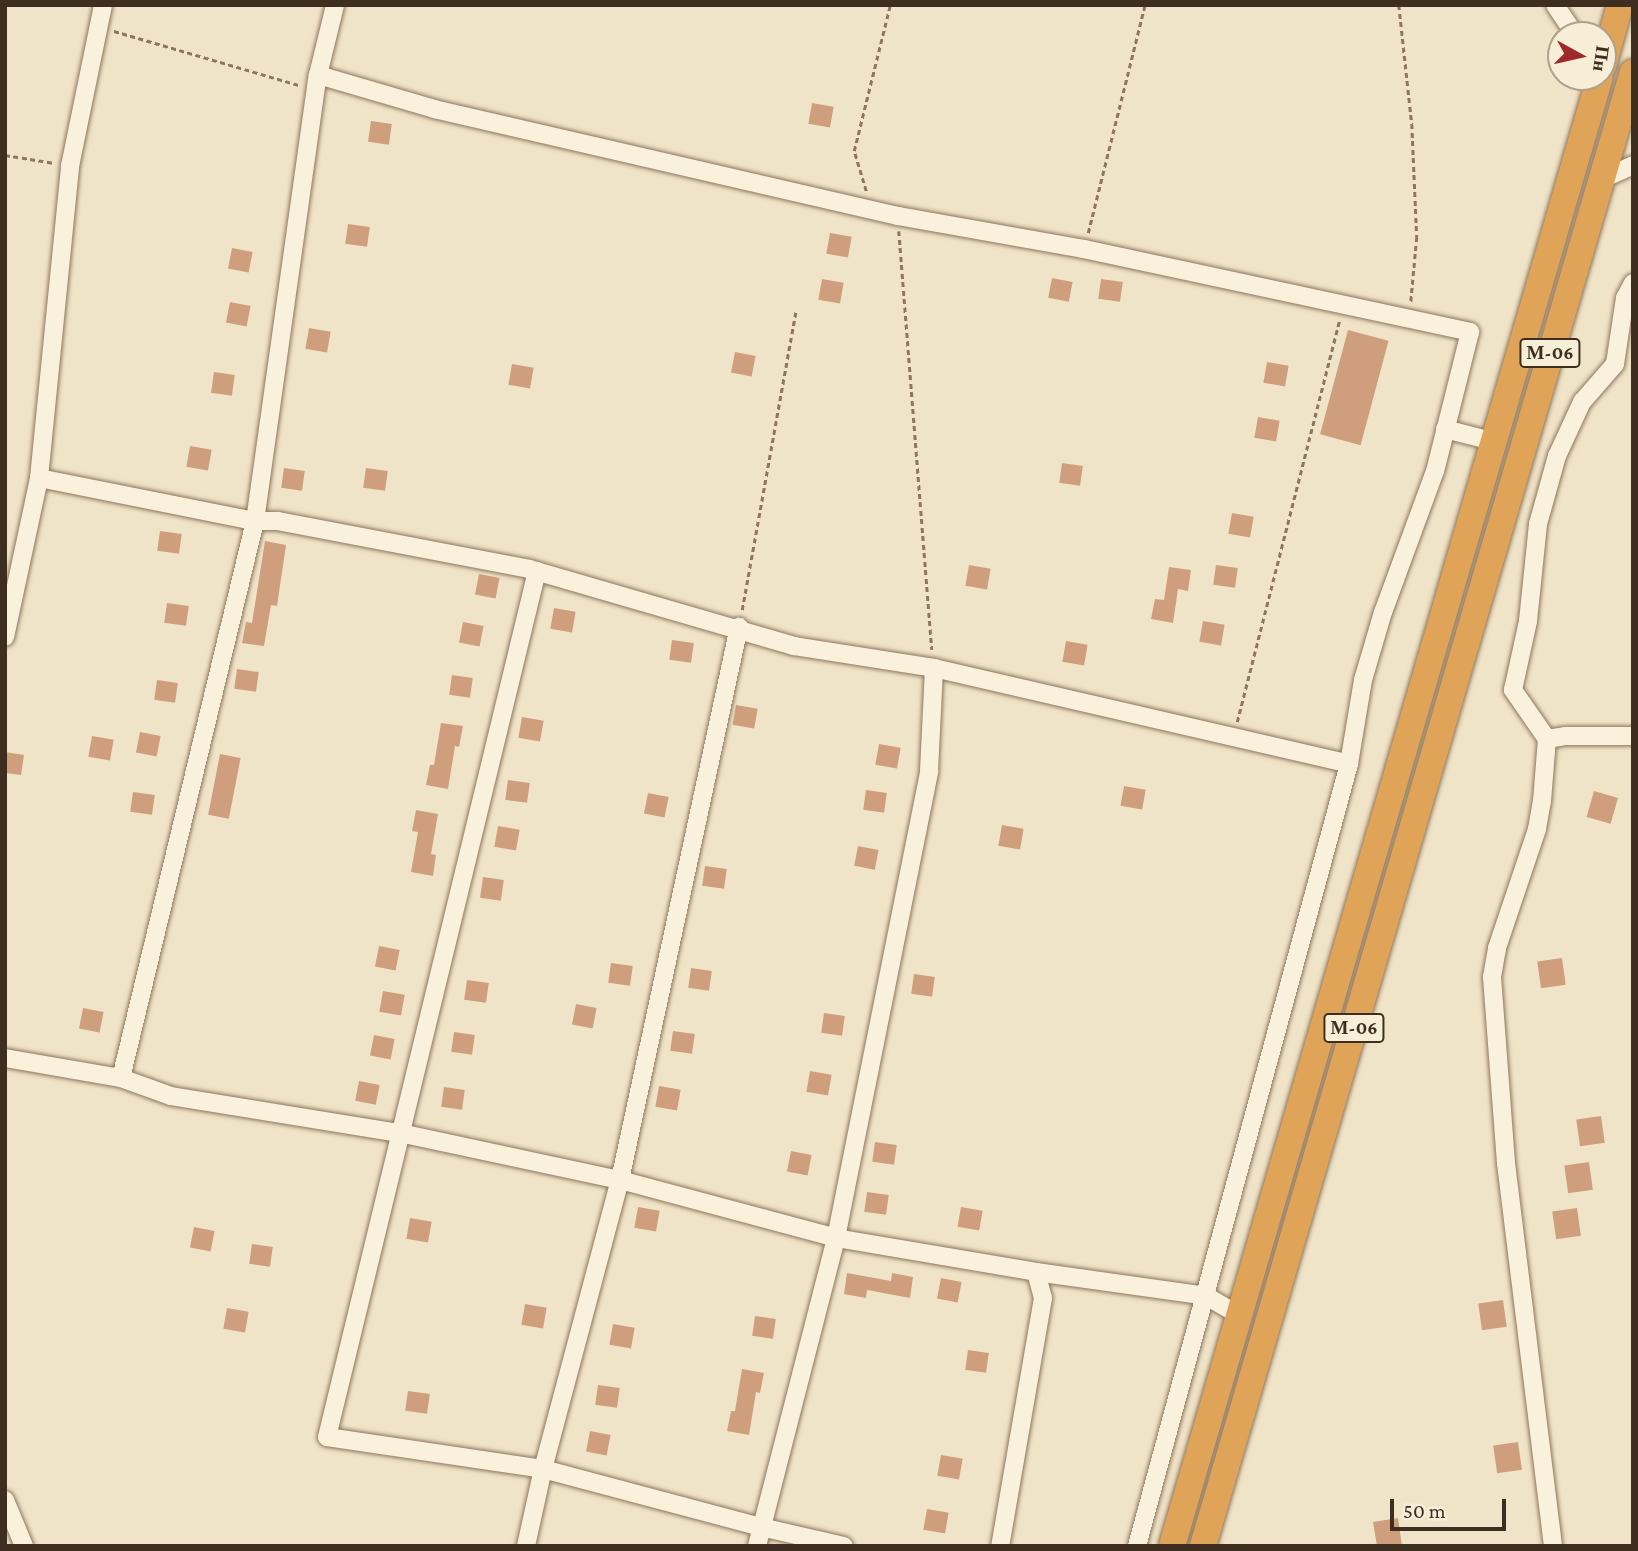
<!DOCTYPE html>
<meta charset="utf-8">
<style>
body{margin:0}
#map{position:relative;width:1638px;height:1551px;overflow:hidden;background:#f0e4c8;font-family:"Crimson Pro",serif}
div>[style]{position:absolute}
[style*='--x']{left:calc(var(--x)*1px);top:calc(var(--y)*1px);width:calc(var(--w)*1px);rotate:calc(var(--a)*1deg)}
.building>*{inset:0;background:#cf9f7d;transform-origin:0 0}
.path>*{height:2.5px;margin-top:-1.25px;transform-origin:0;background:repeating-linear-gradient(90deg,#8d765c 0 5px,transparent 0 8.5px)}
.roads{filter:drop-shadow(0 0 2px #8d765c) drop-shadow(0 0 2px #8d765c)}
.minor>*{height:18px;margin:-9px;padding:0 9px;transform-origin:9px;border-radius:9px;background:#faf1dc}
.highway>*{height:26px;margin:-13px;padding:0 13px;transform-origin:13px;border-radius:13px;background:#e0a458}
span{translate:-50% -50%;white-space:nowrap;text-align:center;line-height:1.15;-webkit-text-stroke:5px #f7eed8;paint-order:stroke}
.shield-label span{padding:2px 5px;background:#f7eed8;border:2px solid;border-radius:5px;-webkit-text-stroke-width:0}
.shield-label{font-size:19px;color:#3d2e20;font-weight:700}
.frame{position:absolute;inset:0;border:7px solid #3d2e20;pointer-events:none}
.north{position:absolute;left:1547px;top:21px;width:70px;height:70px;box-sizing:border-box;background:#f7eed8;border:2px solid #ada18e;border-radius:50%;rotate:98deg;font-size:19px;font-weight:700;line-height:28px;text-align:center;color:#3d2e20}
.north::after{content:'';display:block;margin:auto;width:24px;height:32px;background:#9e2a2b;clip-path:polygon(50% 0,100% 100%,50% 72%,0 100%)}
.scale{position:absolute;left:1390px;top:1499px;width:116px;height:32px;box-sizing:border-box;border:4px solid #3d2e20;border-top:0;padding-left:9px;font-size:21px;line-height:24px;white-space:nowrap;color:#3d2e20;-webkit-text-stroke:5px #f7eed8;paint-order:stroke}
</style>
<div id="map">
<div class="building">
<i style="left:812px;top:103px;width:22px;height:21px;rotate:10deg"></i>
<i style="left:371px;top:121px;width:21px;height:21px;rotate:8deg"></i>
<i style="left:348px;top:224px;width:22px;height:20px;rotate:8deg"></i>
<i style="left:830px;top:233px;width:22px;height:21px;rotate:10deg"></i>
<i style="left:232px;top:248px;width:21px;height:21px;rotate:11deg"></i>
<i style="left:1052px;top:278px;width:21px;height:20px;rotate:11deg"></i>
<i style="left:822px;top:279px;width:22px;height:21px;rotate:10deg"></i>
<i style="left:1101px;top:279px;width:22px;height:20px;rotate:8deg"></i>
<i style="left:230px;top:302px;width:21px;height:21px;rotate:11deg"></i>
<i style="left:309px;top:328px;width:22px;height:21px;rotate:10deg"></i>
<i style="left:1348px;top:330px;width:42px;height:108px;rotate:15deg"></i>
<i style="left:735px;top:352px;width:21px;height:21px;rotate:11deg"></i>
<i style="left:1267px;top:362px;width:22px;height:21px;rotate:10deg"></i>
<i style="left:512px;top:364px;width:22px;height:21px;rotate:10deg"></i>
<i style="left:214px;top:372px;width:21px;height:21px;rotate:8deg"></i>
<i style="left:1258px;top:417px;width:22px;height:21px;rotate:10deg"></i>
<i style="left:190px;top:446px;width:22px;height:21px;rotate:10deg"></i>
<i style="left:1062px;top:463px;width:21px;height:20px;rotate:8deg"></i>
<i style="left:284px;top:468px;width:21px;height:20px;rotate:8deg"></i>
<i style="left:366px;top:468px;width:22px;height:20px;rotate:8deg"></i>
<i style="left:1232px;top:513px;width:22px;height:21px;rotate:10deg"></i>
<i style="left:160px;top:531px;width:22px;height:20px;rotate:8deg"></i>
<i style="clip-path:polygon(265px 541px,286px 545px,277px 606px,271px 605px,264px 646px,242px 643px,246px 622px,252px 623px)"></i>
<i style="left:969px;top:565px;width:22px;height:21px;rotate:10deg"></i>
<i style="left:1216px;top:565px;width:22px;height:20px;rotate:8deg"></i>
<i style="clip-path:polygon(1169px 567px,1191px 570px,1188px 591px,1178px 589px,1173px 623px,1151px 619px,1155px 599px,1164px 600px)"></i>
<i style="left:479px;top:574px;width:21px;height:21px;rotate:11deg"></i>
<i style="left:167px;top:603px;width:22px;height:20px;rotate:8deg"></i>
<i style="left:554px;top:608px;width:22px;height:21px;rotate:10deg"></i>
<i style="left:1203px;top:621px;width:22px;height:21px;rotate:10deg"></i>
<i style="left:463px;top:622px;width:21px;height:21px;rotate:11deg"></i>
<i style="left:672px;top:640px;width:22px;height:20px;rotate:8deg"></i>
<i style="left:1066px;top:641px;width:22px;height:21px;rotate:10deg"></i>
<i style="left:237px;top:669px;width:22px;height:20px;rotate:8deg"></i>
<i style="left:452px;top:675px;width:21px;height:20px;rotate:8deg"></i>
<i style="left:157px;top:680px;width:21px;height:20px;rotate:8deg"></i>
<i style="left:736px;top:705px;width:22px;height:20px;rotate:10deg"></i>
<i style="left:522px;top:717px;width:22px;height:21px;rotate:10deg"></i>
<i style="clip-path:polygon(441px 723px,463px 726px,459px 747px,455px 746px,448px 789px,426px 785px,430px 765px,434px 765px)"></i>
<i style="left:140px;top:732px;width:21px;height:21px;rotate:11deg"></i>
<i style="left:92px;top:736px;width:22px;height:21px;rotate:10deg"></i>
<i style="left:879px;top:744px;width:22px;height:21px;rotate:10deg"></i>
<i style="clip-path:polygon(5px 752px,24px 755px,21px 775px,5px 773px)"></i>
<i style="left:220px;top:754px;width:21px;height:62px;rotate:11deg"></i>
<i style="left:508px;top:780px;width:22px;height:20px;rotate:8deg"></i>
<i style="left:1124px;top:786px;width:22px;height:20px;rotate:10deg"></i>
<i style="left:866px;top:790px;width:21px;height:20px;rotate:8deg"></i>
<i style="left:1594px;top:791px;width:25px;height:27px;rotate:16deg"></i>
<i style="left:133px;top:792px;width:22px;height:20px;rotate:8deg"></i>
<i style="left:648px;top:793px;width:21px;height:21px;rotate:11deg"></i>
<i style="clip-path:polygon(416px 810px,438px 814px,431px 854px,436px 855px,433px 876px,411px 872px,418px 832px,412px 831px)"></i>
<i style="left:1002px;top:825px;width:22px;height:21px;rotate:10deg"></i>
<i style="left:498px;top:826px;width:22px;height:21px;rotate:10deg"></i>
<i style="left:858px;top:846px;width:21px;height:20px;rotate:11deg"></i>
<i style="left:705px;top:866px;width:22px;height:20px;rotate:8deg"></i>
<i style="left:483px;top:877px;width:21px;height:21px;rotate:8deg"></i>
<i style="left:379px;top:946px;width:21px;height:21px;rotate:11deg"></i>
<i style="left:1562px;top:958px;width:27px;height:25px;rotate:82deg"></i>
<i style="left:611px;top:963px;width:22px;height:20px;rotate:8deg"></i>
<i style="left:691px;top:968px;width:21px;height:20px;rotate:8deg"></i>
<i style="left:914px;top:974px;width:21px;height:20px;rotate:8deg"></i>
<i style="left:467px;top:980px;width:22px;height:20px;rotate:8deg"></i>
<i style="left:383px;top:991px;width:22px;height:21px;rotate:10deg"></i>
<i style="left:576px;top:1004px;width:21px;height:21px;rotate:11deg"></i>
<i style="left:83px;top:1008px;width:21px;height:21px;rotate:11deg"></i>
<i style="left:824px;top:1013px;width:21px;height:20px;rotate:8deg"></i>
<i style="left:673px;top:1031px;width:22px;height:20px;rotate:8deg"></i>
<i style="left:454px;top:1032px;width:21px;height:20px;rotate:8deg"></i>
<i style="left:374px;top:1035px;width:21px;height:21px;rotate:11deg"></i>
<i style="left:810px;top:1071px;width:22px;height:21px;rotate:10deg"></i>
<i style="left:359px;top:1081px;width:21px;height:20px;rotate:11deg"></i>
<i style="left:659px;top:1086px;width:22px;height:21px;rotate:10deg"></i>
<i style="left:444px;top:1087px;width:21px;height:20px;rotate:8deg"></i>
<i style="left:1601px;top:1116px;width:27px;height:25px;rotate:82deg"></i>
<i style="left:875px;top:1142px;width:22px;height:20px;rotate:8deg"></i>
<i style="left:791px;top:1151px;width:21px;height:21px;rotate:11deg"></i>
<i style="left:1589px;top:1162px;width:28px;height:25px;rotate:82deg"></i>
<i style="left:867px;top:1192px;width:22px;height:20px;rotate:8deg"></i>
<i style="left:638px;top:1207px;width:22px;height:21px;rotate:10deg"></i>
<i style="left:961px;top:1207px;width:22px;height:20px;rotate:10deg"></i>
<i style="left:1577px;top:1208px;width:28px;height:25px;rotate:82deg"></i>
<i style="left:410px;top:1218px;width:22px;height:21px;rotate:10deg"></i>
<i style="left:194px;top:1227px;width:21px;height:21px;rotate:11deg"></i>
<i style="left:252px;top:1244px;width:21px;height:20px;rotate:8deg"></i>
<i style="clip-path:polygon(847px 1273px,891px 1281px,892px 1273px,913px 1277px,910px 1298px,867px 1290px,866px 1298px,844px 1294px)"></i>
<i style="left:941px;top:1278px;width:21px;height:21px;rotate:11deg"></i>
<i style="left:1503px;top:1300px;width:27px;height:25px;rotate:82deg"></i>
<i style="left:525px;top:1304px;width:22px;height:21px;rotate:10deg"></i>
<i style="left:227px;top:1308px;width:22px;height:21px;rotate:10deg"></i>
<i style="left:755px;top:1316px;width:21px;height:20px;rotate:8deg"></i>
<i style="left:613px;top:1324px;width:22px;height:21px;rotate:10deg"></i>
<i style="left:968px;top:1350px;width:21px;height:20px;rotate:8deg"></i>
<i style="clip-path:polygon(742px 1369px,764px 1373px,760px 1393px,756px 1392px,749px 1435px,727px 1431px,731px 1411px,735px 1411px)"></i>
<i style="left:598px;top:1385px;width:22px;height:20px;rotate:8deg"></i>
<i style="left:408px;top:1391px;width:22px;height:20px;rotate:8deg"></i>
<i style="left:590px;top:1431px;width:21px;height:21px;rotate:11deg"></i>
<i style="left:1518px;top:1442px;width:28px;height:25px;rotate:82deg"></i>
<i style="left:941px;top:1455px;width:22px;height:21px;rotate:10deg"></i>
<i style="left:927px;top:1509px;width:22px;height:21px;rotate:10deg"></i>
<i style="clip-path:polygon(1398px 1518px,1402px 1546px,1377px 1546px,1373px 1522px)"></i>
</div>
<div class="path">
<i style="--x:1399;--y:5;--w:120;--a:83.8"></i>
<i style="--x:1412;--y:124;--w:113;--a:87.5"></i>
<i style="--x:1417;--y:237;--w:65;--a:95.3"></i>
<i style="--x:114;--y:31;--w:193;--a:16.3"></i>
<i style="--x:5;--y:155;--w:50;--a:9.3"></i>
<i style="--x:866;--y:191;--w:42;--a:-106.7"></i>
<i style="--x:854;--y:151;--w:150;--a:-76.1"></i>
<i style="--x:899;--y:231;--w:420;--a:85.5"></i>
<i style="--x:1088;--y:233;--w:235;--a:-76"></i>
<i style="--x:742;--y:610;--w:306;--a:-79.8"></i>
<i style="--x:1237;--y:722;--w:414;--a:-75.7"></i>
</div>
<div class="roads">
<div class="minor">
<i style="--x:1555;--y:5;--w:36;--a:56"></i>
<i style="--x:318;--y:75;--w:121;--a:16.3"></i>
<i style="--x:434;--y:109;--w:476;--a:13"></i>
<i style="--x:898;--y:216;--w:189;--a:10.1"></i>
<i style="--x:1084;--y:249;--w:395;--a:12.1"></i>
<i style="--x:1470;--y:332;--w:143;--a:104.1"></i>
<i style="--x:1435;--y:471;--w:150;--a:110.2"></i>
<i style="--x:1383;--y:612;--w:71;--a:106.4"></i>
<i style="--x:1363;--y:680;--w:85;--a:99.5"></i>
<i style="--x:1349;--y:764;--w:810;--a:105.17"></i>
<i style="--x:1602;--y:179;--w:34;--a:-24"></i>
<i style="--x:1445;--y:429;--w:49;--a:14.3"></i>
<i style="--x:39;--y:478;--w:220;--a:11.3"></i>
<i style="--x:255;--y:521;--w:23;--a:0"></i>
<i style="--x:278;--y:521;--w:256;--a:10.8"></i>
<i style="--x:529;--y:569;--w:276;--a:16.2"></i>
<i style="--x:794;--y:646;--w:142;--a:8.9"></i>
<i style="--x:934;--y:668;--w:426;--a:13"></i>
<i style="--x:537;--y:571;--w:891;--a:103.63"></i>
<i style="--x:327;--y:1437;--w:218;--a:8.4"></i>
<i style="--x:543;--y:1469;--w:226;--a:14.9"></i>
<i style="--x:761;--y:1527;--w:85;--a:12.9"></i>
<i style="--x:5;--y:637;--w:163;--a:-77.9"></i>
<i style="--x:39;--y:478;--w:314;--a:-84.3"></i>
<i style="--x:70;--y:166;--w:164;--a:-78.4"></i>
<i style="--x:1547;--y:739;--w:18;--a:-9"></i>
<i style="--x:1565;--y:736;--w:68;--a:0"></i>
<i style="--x:5;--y:1058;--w:118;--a:9.8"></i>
<i style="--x:121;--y:1078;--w:53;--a:19.8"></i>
<i style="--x:171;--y:1096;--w:232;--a:9.2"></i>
<i style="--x:400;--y:1133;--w:225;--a:12.1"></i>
<i style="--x:620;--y:1180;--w:224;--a:15"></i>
<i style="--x:836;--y:1238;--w:203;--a:9.6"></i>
<i style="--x:1036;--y:1272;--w:27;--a:75"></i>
<i style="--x:1043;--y:1298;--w:252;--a:99.8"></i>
<i style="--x:121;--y:1078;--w:573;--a:-76.47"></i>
<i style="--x:255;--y:521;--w:450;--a:-82"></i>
<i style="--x:318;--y:75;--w:72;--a:-76.3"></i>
<i style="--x:1036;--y:1272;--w:172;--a:8"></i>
<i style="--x:1206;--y:1296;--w:38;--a:30"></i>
<i style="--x:5;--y:1500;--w:50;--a:67.6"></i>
<i style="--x:526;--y:1546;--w:79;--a:-77.6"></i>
<i style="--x:543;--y:1469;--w:299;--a:-75.1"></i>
<i style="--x:620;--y:1180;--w:566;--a:-77.86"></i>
<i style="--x:757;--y:1546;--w:318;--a:-75.6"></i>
<i style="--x:836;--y:1238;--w:476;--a:-78.7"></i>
<i style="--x:929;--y:771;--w:103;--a:-87.2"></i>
<i style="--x:1553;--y:1546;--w:386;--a:-97"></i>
<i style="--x:1506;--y:1163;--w:187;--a:-94.3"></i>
<i style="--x:1492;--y:977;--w:29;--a:-80"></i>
<i style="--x:1497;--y:948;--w:126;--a:-71.4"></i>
<i style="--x:1537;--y:829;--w:28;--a:-80"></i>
<i style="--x:1542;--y:801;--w:62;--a:-85.4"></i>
<i style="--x:1547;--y:739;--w:60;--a:-124.8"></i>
<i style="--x:1513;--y:690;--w:71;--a:-77.7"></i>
<i style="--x:1528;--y:621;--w:98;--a:-84.1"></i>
<i style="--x:1538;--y:524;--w:71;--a:-74.4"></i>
<i style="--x:1557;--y:456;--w:60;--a:-65.2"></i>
<i style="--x:1582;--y:402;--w:50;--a:-49"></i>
<i style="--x:1615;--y:364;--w:67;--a:-81.4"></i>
<i style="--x:1625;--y:298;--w:17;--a:-62"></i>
</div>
<div class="highway">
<i style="--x:1603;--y:66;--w:63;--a:-74.4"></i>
<i style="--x:1172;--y:1546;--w:1530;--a:-73.76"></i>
<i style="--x:1203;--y:1546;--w:1535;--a:-73.74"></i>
</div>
</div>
<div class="shield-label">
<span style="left:1550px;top:353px">М-06</span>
<span style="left:1354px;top:1028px">М-06</span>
</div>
<div class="frame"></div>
<div class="north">Пн</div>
<div class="scale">50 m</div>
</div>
